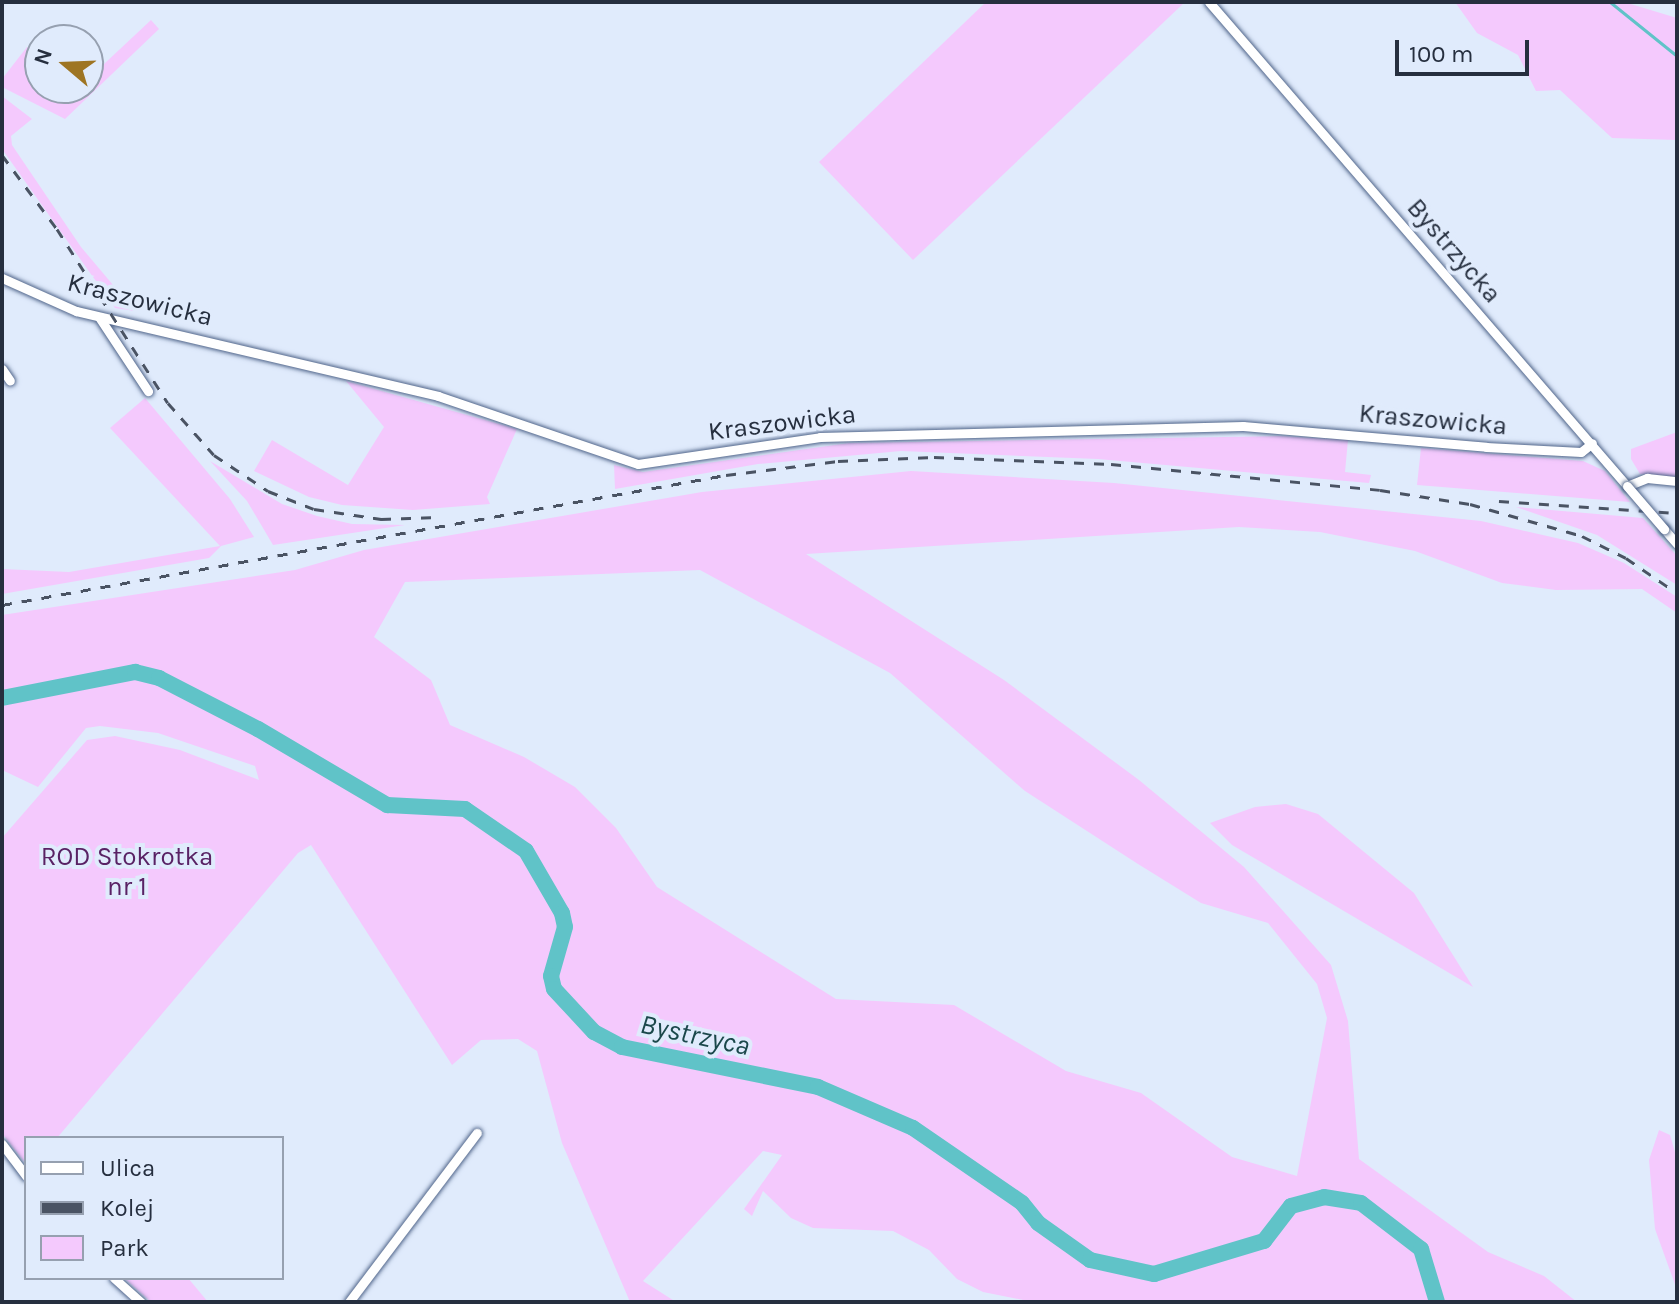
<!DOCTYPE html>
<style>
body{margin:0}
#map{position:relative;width:1679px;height:1304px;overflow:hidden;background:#e0ebfc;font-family:Karla,sans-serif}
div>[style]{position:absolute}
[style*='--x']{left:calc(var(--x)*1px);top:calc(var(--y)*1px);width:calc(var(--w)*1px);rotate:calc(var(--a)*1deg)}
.green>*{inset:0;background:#f4c9fd}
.stream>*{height:3px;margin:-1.5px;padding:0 1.5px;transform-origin:1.5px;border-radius:1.5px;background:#60c3c8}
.river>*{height:16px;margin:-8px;padding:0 8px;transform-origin:8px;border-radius:8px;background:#60c3c8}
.roads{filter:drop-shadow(0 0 2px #50658a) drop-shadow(0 0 2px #50658a)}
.minor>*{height:9px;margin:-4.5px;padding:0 4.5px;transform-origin:4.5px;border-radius:4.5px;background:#fff}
.rail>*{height:3px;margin-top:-1.5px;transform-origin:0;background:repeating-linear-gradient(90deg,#4a5363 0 10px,transparent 0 20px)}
.bridges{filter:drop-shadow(0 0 2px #50658a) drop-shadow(0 0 2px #50658a)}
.minor-bridge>*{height:9px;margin:-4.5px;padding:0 4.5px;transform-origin:4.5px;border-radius:4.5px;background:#fff}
span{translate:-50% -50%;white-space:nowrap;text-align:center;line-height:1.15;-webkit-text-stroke:8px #e0ebfc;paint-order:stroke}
.street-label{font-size:26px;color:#262f3f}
.park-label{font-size:26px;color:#592265}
.water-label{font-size:28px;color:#1b484b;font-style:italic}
.frame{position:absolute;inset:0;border:4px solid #262f3f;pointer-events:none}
.legend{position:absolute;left:24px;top:1136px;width:260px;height:144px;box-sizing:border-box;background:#e0ebfc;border:2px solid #96a0b0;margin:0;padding:10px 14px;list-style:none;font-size:24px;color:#262f3f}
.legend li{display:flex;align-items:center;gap:16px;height:40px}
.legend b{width:40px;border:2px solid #96a0b0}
.north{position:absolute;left:24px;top:24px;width:80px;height:80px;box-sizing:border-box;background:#e0ebfc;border:2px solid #96a0b0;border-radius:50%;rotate:289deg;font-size:22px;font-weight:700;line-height:32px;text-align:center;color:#262f3f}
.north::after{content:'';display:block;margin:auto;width:28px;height:36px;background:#9e7523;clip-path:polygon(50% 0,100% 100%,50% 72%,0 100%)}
.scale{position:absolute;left:1395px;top:40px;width:134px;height:36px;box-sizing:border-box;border:4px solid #262f3f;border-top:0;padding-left:10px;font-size:24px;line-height:28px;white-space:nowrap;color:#262f3f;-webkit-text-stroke:6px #e0ebfc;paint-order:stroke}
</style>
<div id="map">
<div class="green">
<i style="clip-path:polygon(986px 2px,1185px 2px,913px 260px,819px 162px)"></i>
<i style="clip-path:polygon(1455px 2px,1624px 2px,1677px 18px,1677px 140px,1612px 138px,1560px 90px,1536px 91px,1518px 55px,1477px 33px)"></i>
<i style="clip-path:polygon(151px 20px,159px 29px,65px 119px,2px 87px,2px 79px,27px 47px,40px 56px,40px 88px,88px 88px,88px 79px)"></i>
<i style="clip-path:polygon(2px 96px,32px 119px,11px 136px,12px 145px,81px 247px,135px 311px,115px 308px,2px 149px)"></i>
<i style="clip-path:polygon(346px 381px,517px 429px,487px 497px,490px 504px,413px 510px,342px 505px,309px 497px,254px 471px,272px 440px,348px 485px,384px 427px)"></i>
<i style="clip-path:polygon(145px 398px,230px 499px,254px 537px,221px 546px,209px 558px,2px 594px,2px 569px,69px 572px,220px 546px,110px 428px)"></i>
<i style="clip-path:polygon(1677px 432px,1677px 477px,1640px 474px,1631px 459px,1631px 449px)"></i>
<i style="clip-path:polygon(1280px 436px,1348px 440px,1345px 472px,1371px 475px,1369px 483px,1098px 459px,901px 451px,758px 464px,615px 489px,614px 465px,643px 472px,849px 443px)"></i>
<i style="clip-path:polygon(1421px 448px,1583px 461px,1605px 471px,1630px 502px,1417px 485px)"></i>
<i style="clip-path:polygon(210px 461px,282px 504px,317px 516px,352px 524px,405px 525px,273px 545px,247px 501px)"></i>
<i style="clip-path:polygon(evenodd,911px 471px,1114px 483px,1481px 521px,1578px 543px,1624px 563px,1677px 597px,1677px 613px,1642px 589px,1556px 590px,1502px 583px,1415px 551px,1320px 532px,1239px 527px,806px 554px,1004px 680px,1139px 780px,1244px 867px,1331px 965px,1348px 1021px,1359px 1159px,1488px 1252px,1544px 1276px,1577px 1302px,1033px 1302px,983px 1292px,957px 1279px,929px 1250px,893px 1231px,813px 1228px,791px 1218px,763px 1191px,752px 1216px,744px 1209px,782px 1155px,763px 1151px,643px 1281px,676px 1302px,630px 1302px,562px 1143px,537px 1051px,518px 1039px,481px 1040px,452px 1065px,311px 845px,298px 853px,57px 1138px,26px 1138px,26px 1164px,4px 1136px,2px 838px,87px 740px,115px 736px,180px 750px,259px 780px,255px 766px,158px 733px,100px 726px,86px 728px,38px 787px,2px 770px,2px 615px,295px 570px,364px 550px,702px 492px,911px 471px,700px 570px,890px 673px,1025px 791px,1138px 864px,1201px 903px,1268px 923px,1317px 984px,1327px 1018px,1297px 1176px,1232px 1157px,1141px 1093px,1066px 1071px,954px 1005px,836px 999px,657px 887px,616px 828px,575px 787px,524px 757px,450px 725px,431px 680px,374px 637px,405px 582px,700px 570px)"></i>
<i style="clip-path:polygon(1516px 507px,1643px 518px,1677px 556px,1677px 585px,1597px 535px)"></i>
<i style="clip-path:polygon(1286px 804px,1318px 814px,1414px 893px,1473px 987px,1232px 845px,1210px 823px,1255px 807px)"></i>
<i style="clip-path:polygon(1659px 1130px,1670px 1135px,1677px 1159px,1677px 1290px,1655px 1229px,1649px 1160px)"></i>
<i style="clip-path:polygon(124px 1278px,188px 1278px,208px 1302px,151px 1302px)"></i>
</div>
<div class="stream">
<i style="--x:1610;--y:2;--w:86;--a:38.9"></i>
</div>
<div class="river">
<i style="--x:2;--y:698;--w:136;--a:-11.1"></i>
<i style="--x:135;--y:672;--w:25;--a:14"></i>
<i style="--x:159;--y:678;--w:111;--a:27.3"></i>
<i style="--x:258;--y:729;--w:150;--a:30.5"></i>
<i style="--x:387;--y:805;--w:78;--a:2.9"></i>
<i style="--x:465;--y:809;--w:74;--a:34.5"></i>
<i style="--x:526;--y:851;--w:72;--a:59.9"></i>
<i style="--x:562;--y:913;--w:14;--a:78"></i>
<i style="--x:565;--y:927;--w:51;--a:105.9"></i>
<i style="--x:551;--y:976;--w:13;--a:77"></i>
<i style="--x:554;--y:989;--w:59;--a:47.1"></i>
<i style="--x:594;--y:1032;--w:32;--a:28"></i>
<i style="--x:622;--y:1047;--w:200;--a:11.5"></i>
<i style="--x:818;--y:1087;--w:103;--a:23.3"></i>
<i style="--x:913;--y:1128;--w:132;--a:34.5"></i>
<i style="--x:1022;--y:1203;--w:26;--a:51"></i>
<i style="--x:1038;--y:1223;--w:64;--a:35.4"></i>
<i style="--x:1090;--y:1260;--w:66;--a:12.3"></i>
<i style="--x:1154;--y:1274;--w:115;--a:-16.7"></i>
<i style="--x:1264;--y:1241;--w:44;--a:-52.4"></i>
<i style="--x:1291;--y:1206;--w:34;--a:-15"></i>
<i style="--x:1324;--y:1197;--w:37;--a:9"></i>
<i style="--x:1361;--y:1203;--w:76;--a:37.5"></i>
<i style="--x:1421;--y:1249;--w:55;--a:73.2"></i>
</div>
<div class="roads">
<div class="minor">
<i style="--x:1209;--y:2;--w:640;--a:49.18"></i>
<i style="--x:1627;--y:486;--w:22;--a:-22"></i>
<i style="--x:1647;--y:478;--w:30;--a:6"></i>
<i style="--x:2;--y:278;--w:81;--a:24"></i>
<i style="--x:76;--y:311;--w:372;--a:13.2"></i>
<i style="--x:438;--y:396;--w:211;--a:18.8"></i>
<i style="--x:638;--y:464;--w:184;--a:-8.4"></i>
<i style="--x:820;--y:437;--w:423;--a:-1.5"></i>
<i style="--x:1243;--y:426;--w:244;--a:4.9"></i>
<i style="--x:1486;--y:447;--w:95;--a:3"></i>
<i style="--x:1581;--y:452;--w:14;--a:-39"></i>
<i style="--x:99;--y:317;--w:89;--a:56.5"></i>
<i style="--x:2;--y:369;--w:14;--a:56"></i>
<i style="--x:1664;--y:529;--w:20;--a:49"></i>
<i style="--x:2;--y:1144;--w:40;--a:53"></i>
<i style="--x:114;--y:1278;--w:36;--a:42"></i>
<i style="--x:349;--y:1302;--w:212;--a:-52.9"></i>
</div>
</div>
<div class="rail">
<i style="--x:2;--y:155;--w:92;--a:53.4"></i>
<i style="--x:57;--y:229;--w:206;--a:57.5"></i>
<i style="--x:168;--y:403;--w:69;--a:48.5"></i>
<i style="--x:214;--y:455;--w:65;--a:33.7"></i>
<i style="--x:268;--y:491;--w:49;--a:21.4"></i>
<i style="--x:314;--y:509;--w:68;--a:8.5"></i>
<i style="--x:381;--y:519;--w:57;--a:-2"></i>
<i style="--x:1499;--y:501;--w:178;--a:3.9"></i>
<i style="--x:2;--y:605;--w:736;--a:-10.18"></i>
<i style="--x:726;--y:475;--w:113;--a:-7.1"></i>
<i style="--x:838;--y:461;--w:96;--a:-2.4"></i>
<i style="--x:934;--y:457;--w:177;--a:2.3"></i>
<i style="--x:1111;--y:464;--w:270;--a:5.5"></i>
<i style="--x:1380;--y:490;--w:91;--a:8.8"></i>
<i style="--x:1470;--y:504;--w:116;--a:15.9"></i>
<i style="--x:1582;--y:536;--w:49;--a:26.6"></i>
<i style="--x:1626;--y:558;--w:62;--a:34.5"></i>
</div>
<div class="bridges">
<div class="minor-bridge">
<i style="--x:1627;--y:486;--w:57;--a:49.3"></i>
</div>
</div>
<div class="street-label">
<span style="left:1454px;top:251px;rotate:49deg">Bystrzycka</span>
<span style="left:140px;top:300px;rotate:14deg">Kraszowicka</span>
<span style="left:1433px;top:420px;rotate:5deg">Kraszowicka</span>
<span style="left:782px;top:423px;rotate:-7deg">Kraszowicka</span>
</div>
<div class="park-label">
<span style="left:127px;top:872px">ROD Stokrotka<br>nr 1</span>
</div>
<div class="water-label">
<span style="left:695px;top:1035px;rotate:12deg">Bystrzyca</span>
</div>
<div class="frame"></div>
<ul class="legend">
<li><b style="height:10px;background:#fff"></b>Ulica</li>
<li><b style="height:10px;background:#4a5363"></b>Kolej</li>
<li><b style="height:22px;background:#f4c9fd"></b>Park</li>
</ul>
<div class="north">N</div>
<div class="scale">100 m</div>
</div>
